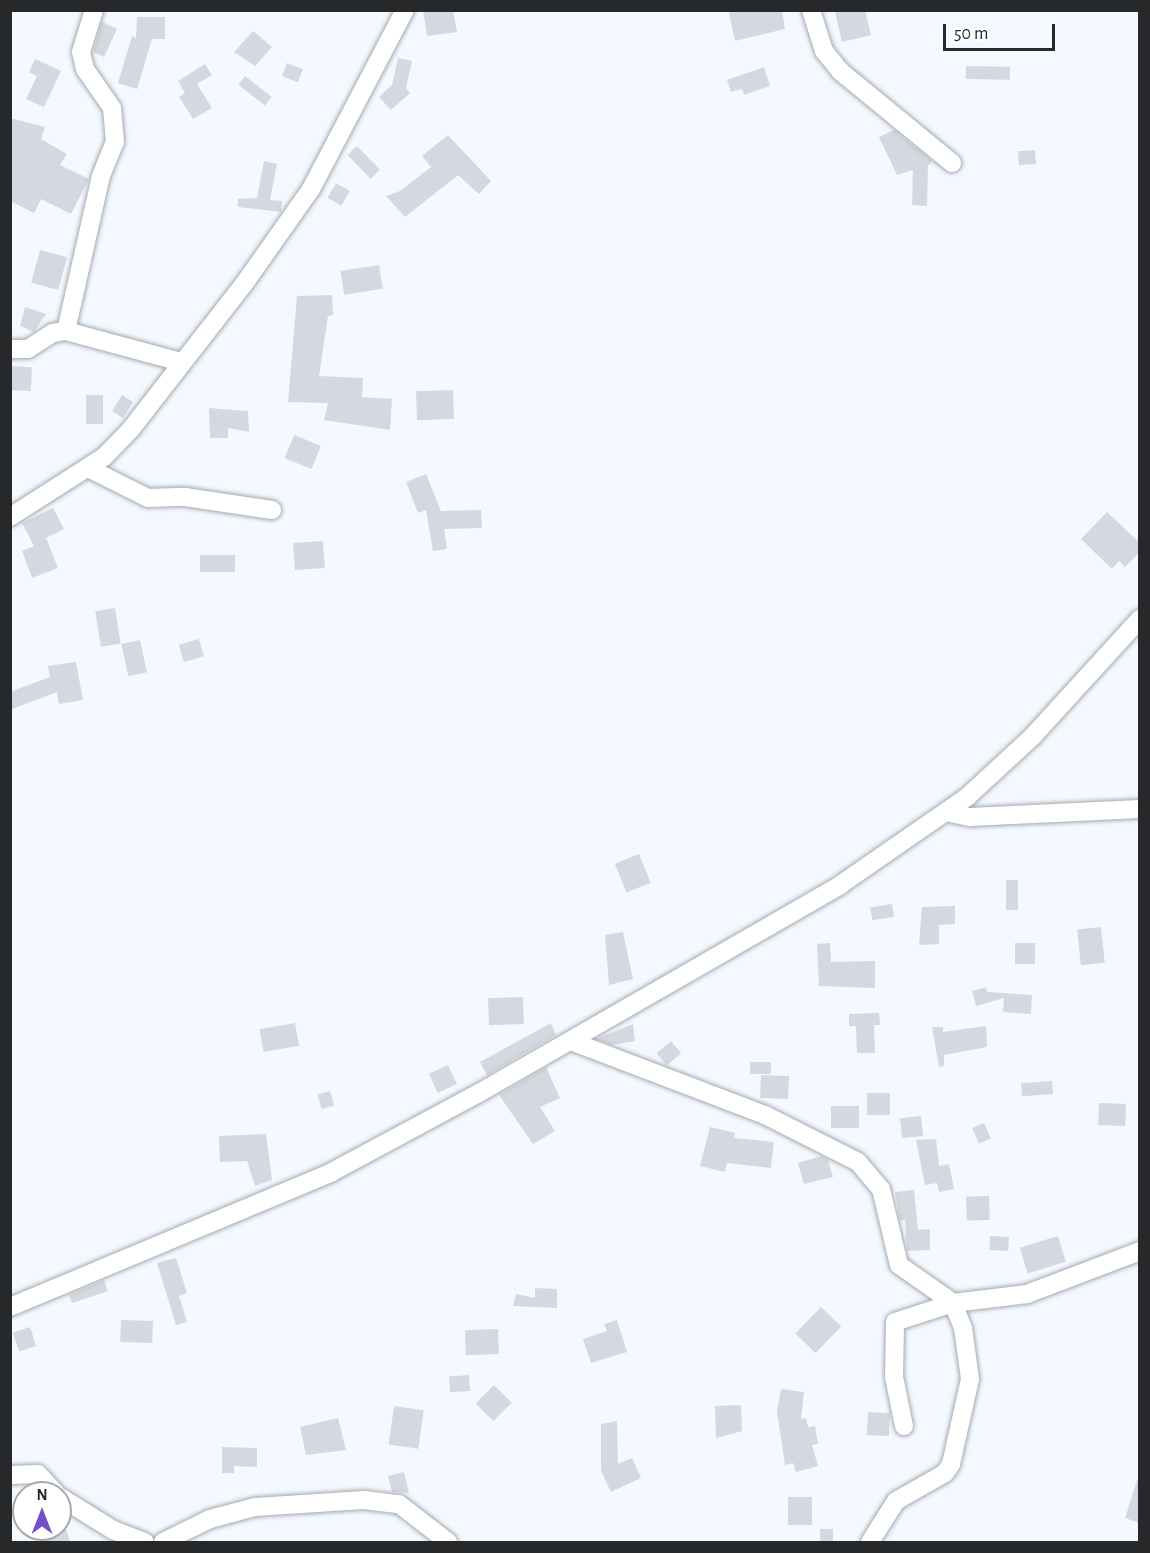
<!DOCTYPE html>
<style>
body{margin:0}
#map{position:relative;width:1150px;height:1553px;overflow:hidden;background:#f3f9ff;font-family:"Alegreya Sans",sans-serif}
div>[style]{position:absolute}
[style*='--x']{left:calc(var(--x)*1px);top:calc(var(--y)*1px);width:calc(var(--w)*1px);rotate:calc(var(--a)*1deg)}
.building>*{inset:0;background:#d3d9de;transform-origin:0 0}
.roads{filter:drop-shadow(0 0 2px #a4aaaf) drop-shadow(0 0 2px #a4aaaf)}
.minor>*{height:18px;margin:-9px;padding:0 9px;transform-origin:9px;border-radius:9px;background:#fff}
span{translate:-50% -50%;white-space:nowrap;text-align:center;line-height:1.15;-webkit-text-stroke:5px #fff;paint-order:stroke}
.frame{position:absolute;inset:0;border:12px solid #26282a;pointer-events:none}
.north{position:absolute;left:12px;top:1481px;width:60px;height:60px;box-sizing:border-box;background:#fff;border:2px solid #a8a9aa;border-radius:50%;rotate:0deg;font-size:16px;font-weight:700;line-height:24px;text-align:center;color:#26282a}
.north::after{content:'';display:block;margin:auto;width:21px;height:27px;background:#734ec7;clip-path:polygon(50% 0,100% 100%,50% 72%,0 100%)}
.scale{position:absolute;left:943px;top:24px;width:112px;height:27px;box-sizing:border-box;border:3px solid #26282a;border-top:0;padding-left:8px;font-size:18px;line-height:21px;white-space:nowrap;color:#26282a;-webkit-text-stroke:4px #fff;paint-order:stroke}
</style>
<div id="map">
<div class="building">
<i style="clip-path:polygon(423px 10px,453px 10px,457px 32px,427px 36px)"></i>
<i style="clip-path:polygon(739px 10px,782px 10px,785px 29px,735px 41px,729px 13px)"></i>
<i style="clip-path:polygon(865px 10px,871px 35px,842px 42px,835px 12px)"></i>
<i style="clip-path:polygon(137px 17px,165px 17px,165px 39px,152px 39px,137px 89px,118px 83px,132px 36px,136px 38px)"></i>
<i style="clip-path:polygon(102px 22px,117px 29px,104px 57px,93px 52px)"></i>
<i style="clip-path:polygon(253px 31px,272px 47px,255px 66px,234px 52px)"></i>
<i style="clip-path:polygon(398px 58px,412px 61px,406px 88px,410px 93px,391px 110px,379px 97px,392px 85px)"></i>
<i style="clip-path:polygon(35px 59px,61px 71px,44px 107px,26px 99px,37px 76px,29px 72px)"></i>
<i style="left:287px;top:63px;width:17px;height:14px;rotate:21deg"></i>
<i style="clip-path:polygon(205px 64px,212px 75px,197px 84px,212px 108px,193px 119px,179px 97px,185px 93px,178px 81px)"></i>
<i style="left:966px;top:66px;width:44px;height:13px;rotate:1deg"></i>
<i style="clip-path:polygon(764px 67px,770px 86px,744px 95px,742px 89px,731px 92px,727px 80px)"></i>
<i style="left:245px;top:76px;width:34px;height:11px;rotate:38deg"></i>
<i style="clip-path:polygon(10px 118px,45px 127px,41px 139px,67px 154px,60px 165px,89px 179px,71px 214px,41px 199px,34px 213px,10px 201px)"></i>
<i style="clip-path:polygon(894px 130px,932px 161px,928px 166px,927px 206px,912px 205px,913px 170px,897px 175px,879px 137px)"></i>
<i style="clip-path:polygon(448px 135px,491px 181px,479px 194px,458px 175px,405px 217px,386px 196px,400px 191px,431px 167px,422px 156px)"></i>
<i style="left:357px;top:146px;width:33px;height:13px;rotate:46deg"></i>
<i style="left:1035px;top:150px;width:14px;height:17px;rotate:86deg"></i>
<i style="clip-path:polygon(264px 161px,277px 164px,270px 200px,282px 201px,281px 212px,238px 207px,238px 199px,257px 198px)"></i>
<i style="left:336px;top:183px;width:16px;height:17px;rotate:30deg"></i>
<i style="left:40px;top:250px;width:28px;height:34px;rotate:15deg"></i>
<i style="left:379px;top:265px;width:24px;height:39px;rotate:81deg"></i>
<i style="clip-path:polygon(332px 295px,333px 315px,328px 316px,319px 376px,363px 378px,362px 397px,392px 399px,390px 430px,324px 420px,328px 403px,288px 402px,297px 296px)"></i>
<i style="clip-path:polygon(25px 307px,46px 314px,34px 332px,20px 326px)"></i>
<i style="left:10px;top:366px;width:22px;height:24px;rotate:3deg"></i>
<i style="left:453px;top:390px;width:29px;height:37px;rotate:88deg"></i>
<i style="left:86px;top:395px;width:17px;height:29px"></i>
<i style="left:122px;top:395px;width:13px;height:19px;rotate:32deg"></i>
<i style="clip-path:polygon(209px 408px,248px 411px,249px 432px,228px 428px,228px 438px,210px 438px)"></i>
<i style="left:294px;top:435px;width:29px;height:25px;rotate:22deg"></i>
<i style="clip-path:polygon(426px 474px,441px 511px,481px 510px,482px 528px,444px 529px,447px 549px,433px 551px,426px 510px,418px 513px,406px 482px)"></i>
<i style="clip-path:polygon(53px 508px,64px 529px,46px 538px,58px 568px,32px 578px,22px 551px,34px 546px,22px 523px)"></i>
<i style="clip-path:polygon(1107px 512px,1140px 543px,1140px 552px,1125px 567px,1119px 561px,1112px 569px,1081px 539px)"></i>
<i style="left:323px;top:541px;width:27px;height:30px;rotate:86deg"></i>
<i style="left:235px;top:555px;width:17px;height:35px;rotate:90deg"></i>
<i style="left:115px;top:608px;width:36px;height:20px;rotate:81deg"></i>
<i style="left:199px;top:639px;width:18px;height:21px;rotate:74deg"></i>
<i style="left:140px;top:640px;width:33px;height:19px;rotate:78deg"></i>
<i style="clip-path:polygon(76px 662px,83px 700px,59px 704px,57px 692px,10px 710px,10px 692px,50px 677px,48px 666px)"></i>
<i style="left:639px;top:854px;width:31px;height:26px;rotate:68deg"></i>
<i style="left:1006px;top:880px;width:12px;height:30px"></i>
<i style="left:892px;top:904px;width:13px;height:22px;rotate:81deg"></i>
<i style="clip-path:polygon(955px 906px,955px 924px,939px 925px,939px 944px,919px 945px,922px 907px)"></i>
<i style="left:1101px;top:927px;width:36px;height:24px;rotate:84deg"></i>
<i style="clip-path:polygon(623px 932px,633px 979px,609px 985px,605px 935px)"></i>
<i style="clip-path:polygon(830px 943px,831px 962px,875px 961px,875px 988px,819px 986px,817px 944px)"></i>
<i style="left:1015px;top:943px;width:20px;height:21px"></i>
<i style="clip-path:polygon(986px 987px,987px 992px,1032px 995px,1031px 1014px,1003px 1012px,1004px 998px,976px 1006px,972px 991px)"></i>
<i style="left:523px;top:997px;width:27px;height:35px;rotate:88deg"></i>
<i style="clip-path:polygon(879px 1013px,880px 1025px,874px 1025px,875px 1053px,857px 1053px,856px 1026px,849px 1026px,849px 1014px)"></i>
<i style="left:295px;top:1023px;width:23px;height:36px;rotate:80deg"></i>
<i style="clip-path:polygon(551px 1023px,556px 1035px,487px 1075px,480px 1062px)"></i>
<i style="clip-path:polygon(633px 1024px,635px 1041px,612px 1045px,596px 1039px)"></i>
<i style="clip-path:polygon(986px 1026px,987px 1047px,944px 1055px,944px 1066px,939px 1067px,932px 1027px,943px 1027px,943px 1032px)"></i>
<i style="left:671px;top:1041px;width:16px;height:19px;rotate:50deg"></i>
<i style="left:750px;top:1062px;width:21px;height:12px"></i>
<i style="left:448px;top:1065px;width:21px;height:21px;rotate:65deg"></i>
<i style="clip-path:polygon(546px 1067px,560px 1098px,540px 1107px,555px 1131px,533px 1144px,499px 1095px)"></i>
<i style="left:761px;top:1075px;width:28px;height:23px;rotate:2deg"></i>
<i style="left:1052px;top:1081px;width:13px;height:31px;rotate:86deg"></i>
<i style="left:330px;top:1091px;width:15px;height:13px;rotate:74deg"></i>
<i style="left:867px;top:1093px;width:23px;height:22px"></i>
<i style="left:1099px;top:1103px;width:27px;height:22px;rotate:2deg"></i>
<i style="left:831px;top:1106px;width:28px;height:22px"></i>
<i style="left:921px;top:1116px;width:20px;height:21px;rotate:84deg"></i>
<i style="left:984px;top:1123px;width:17px;height:13px;rotate:66deg"></i>
<i style="clip-path:polygon(710px 1127px,735px 1133px,734px 1138px,774px 1142px,771px 1168px,727px 1163px,725px 1172px,700px 1166px)"></i>
<i style="clip-path:polygon(266px 1134px,272px 1180px,255px 1186px,247px 1161px,220px 1162px,219px 1136px)"></i>
<i style="clip-path:polygon(936px 1139px,939px 1166px,949px 1164px,954px 1189px,939px 1192px,937px 1183px,925px 1185px,916px 1140px)"></i>
<i style="clip-path:polygon(822px 1156px,828px 1160px,833px 1177px,804px 1184px,798px 1163px)"></i>
<i style="clip-path:polygon(914px 1190px,918px 1230px,930px 1229px,930px 1250px,907px 1251px,905px 1220px,900px 1221px,895px 1192px)"></i>
<i style="left:989px;top:1196px;width:24px;height:23px;rotate:88deg"></i>
<i style="left:990px;top:1236px;width:19px;height:14px;rotate:3deg"></i>
<i style="left:1058px;top:1236px;width:27px;height:40px;rotate:73deg"></i>
<i style="clip-path:polygon(176px 1258px,187px 1293px,179px 1296px,187px 1322px,176px 1325px,157px 1263px)"></i>
<i style="clip-path:polygon(104px 1280px,108px 1291px,72px 1303px,69px 1295px)"></i>
<i style="clip-path:polygon(535px 1288px,557px 1289px,557px 1308px,513px 1306px,516px 1294px,535px 1298px)"></i>
<i style="left:821px;top:1307px;width:28px;height:37px;rotate:44deg"></i>
<i style="left:121px;top:1320px;width:32px;height:22px;rotate:2deg"></i>
<i style="clip-path:polygon(617px 1320px,627px 1352px,591px 1363px,583px 1339px,607px 1331px,604px 1324px)"></i>
<i style="left:30px;top:1327px;width:20px;height:18px;rotate:72deg"></i>
<i style="left:498px;top:1329px;width:25px;height:33px;rotate:88deg"></i>
<i style="left:469px;top:1375px;width:16px;height:20px;rotate:86deg"></i>
<i style="left:494px;top:1385px;width:25px;height:26px;rotate:45deg"></i>
<i style="clip-path:polygon(781px 1389px,804px 1392px,801px 1419px,806px 1418px,808px 1427px,815px 1426px,818px 1444px,812px 1445px,818px 1466px,796px 1472px,793px 1463px,785px 1465px,777px 1411px)"></i>
<i style="clip-path:polygon(741px 1405px,742px 1431px,716px 1438px,715px 1406px)"></i>
<i style="left:394px;top:1406px;width:30px;height:39px;rotate:8deg"></i>
<i style="left:868px;top:1412px;width:22px;height:23px;rotate:3deg"></i>
<i style="clip-path:polygon(338px 1418px,346px 1450px,306px 1455px,300px 1427px)"></i>
<i style="clip-path:polygon(617px 1421px,618px 1464px,632px 1458px,641px 1478px,611px 1492px,601px 1471px,601px 1424px)"></i>
<i style="clip-path:polygon(222px 1447px,257px 1448px,257px 1467px,234px 1466px,234px 1473px,222px 1473px)"></i>
<i style="clip-path:polygon(404px 1472px,409px 1493px,392px 1492px,388px 1476px)"></i>
<i style="clip-path:polygon(1137px 1480px,1140px 1480px,1140px 1523px,1125px 1518px)"></i>
<i style="left:788px;top:1497px;width:24px;height:28px"></i>
<i style="clip-path:polygon(40px 1529px,66px 1529px,70px 1542px,45px 1542px)"></i>
<i style="left:820px;top:1529px;width:13px;height:13px"></i>
</div>
<div class="roads">
<div class="minor">
<i style="--x:811;--y:10;--w:43;--a:72.4"></i>
<i style="--x:824;--y:51;--w:26;--a:51"></i>
<i style="--x:840;--y:71;--w:145;--a:39.4"></i>
<i style="--x:66;--y:331;--w:159;--a:-77.3"></i>
<i style="--x:101;--y:176;--w:37;--a:-68"></i>
<i style="--x:115;--y:142;--w:34;--a:-95"></i>
<i style="--x:112;--y:108;--w:47;--a:-124.7"></i>
<i style="--x:85;--y:69;--w:17;--a:-103"></i>
<i style="--x:81;--y:52;--w:44;--a:-72.8"></i>
<i style="--x:10;--y:349;--w:18;--a:0"></i>
<i style="--x:28;--y:349;--w:30;--a:-33"></i>
<i style="--x:53;--y:333;--w:13;--a:-9"></i>
<i style="--x:66;--y:331;--w:119;--a:15.1"></i>
<i style="--x:88;--y:468;--w:67;--a:26.6"></i>
<i style="--x:148;--y:498;--w:37;--a:-2"></i>
<i style="--x:185;--y:497;--w:88;--a:8.5"></i>
<i style="--x:10;--y:517;--w:112;--a:-32.6"></i>
<i style="--x:104;--y:457;--w:39;--a:-46"></i>
<i style="--x:131;--y:429;--w:184;--a:-52.1"></i>
<i style="--x:244;--y:284;--w:116;--a:-54.8"></i>
<i style="--x:311;--y:189;--w:202;--a:-62.3"></i>
<i style="--x:946;--y:812;--w:25;--a:12"></i>
<i style="--x:970;--y:817;--w:170;--a:-2.7"></i>
<i style="--x:571;--y:1041;--w:208;--a:20.9"></i>
<i style="--x:765;--y:1115;--w:104;--a:26.8"></i>
<i style="--x:858;--y:1162;--w:35;--a:50"></i>
<i style="--x:881;--y:1189;--w:78;--a:76.7"></i>
<i style="--x:899;--y:1265;--w:66;--a:35.1"></i>
<i style="--x:953;--y:1303;--w:75;--a:-6.9"></i>
<i style="--x:1027;--y:1294;--w:121;--a:-20.8"></i>
<i style="--x:10;--y:1307;--w:349;--a:-22.7"></i>
<i style="--x:332;--y:1172;--w:167;--a:-28.3"></i>
<i style="--x:479;--y:1093;--w:417;--a:-29.9"></i>
<i style="--x:840;--y:885;--w:155;--a:-34.7"></i>
<i style="--x:967;--y:797;--w:90;--a:-42.7"></i>
<i style="--x:1033;--y:736;--w:159;--a:-47.6"></i>
<i style="--x:10;--y:1475;--w:28;--a:-2"></i>
<i style="--x:38;--y:1474;--w:26;--a:47"></i>
<i style="--x:60;--y:1497;--w:62;--a:31.9"></i>
<i style="--x:113;--y:1530;--w:34;--a:21"></i>
<i style="--x:163;--y:1542;--w:52;--a:-26.1"></i>
<i style="--x:210;--y:1519;--w:47;--a:-14.9"></i>
<i style="--x:255;--y:1507;--w:109;--a:-3.7"></i>
<i style="--x:364;--y:1500;--w:35;--a:7"></i>
<i style="--x:399;--y:1504;--w:62;--a:37.8"></i>
<i style="--x:870;--y:1542;--w:49;--a:-57.6"></i>
<i style="--x:896;--y:1501;--w:56;--a:-29.7"></i>
<i style="--x:945;--y:1473;--w:11;--a:-56"></i>
<i style="--x:951;--y:1464;--w:87;--a:-77.4"></i>
<i style="--x:970;--y:1379;--w:51;--a:-97.8"></i>
<i style="--x:963;--y:1328;--w:27;--a:-112"></i>
<i style="--x:953;--y:1303;--w:61;--a:161.9"></i>
<i style="--x:895;--y:1322;--w:55;--a:91"></i>
<i style="--x:894;--y:1377;--w:50;--a:78.5"></i>
</div>
</div>
<div class="frame"></div>
<div class="north">N</div>
<div class="scale">50 m</div>
</div>
